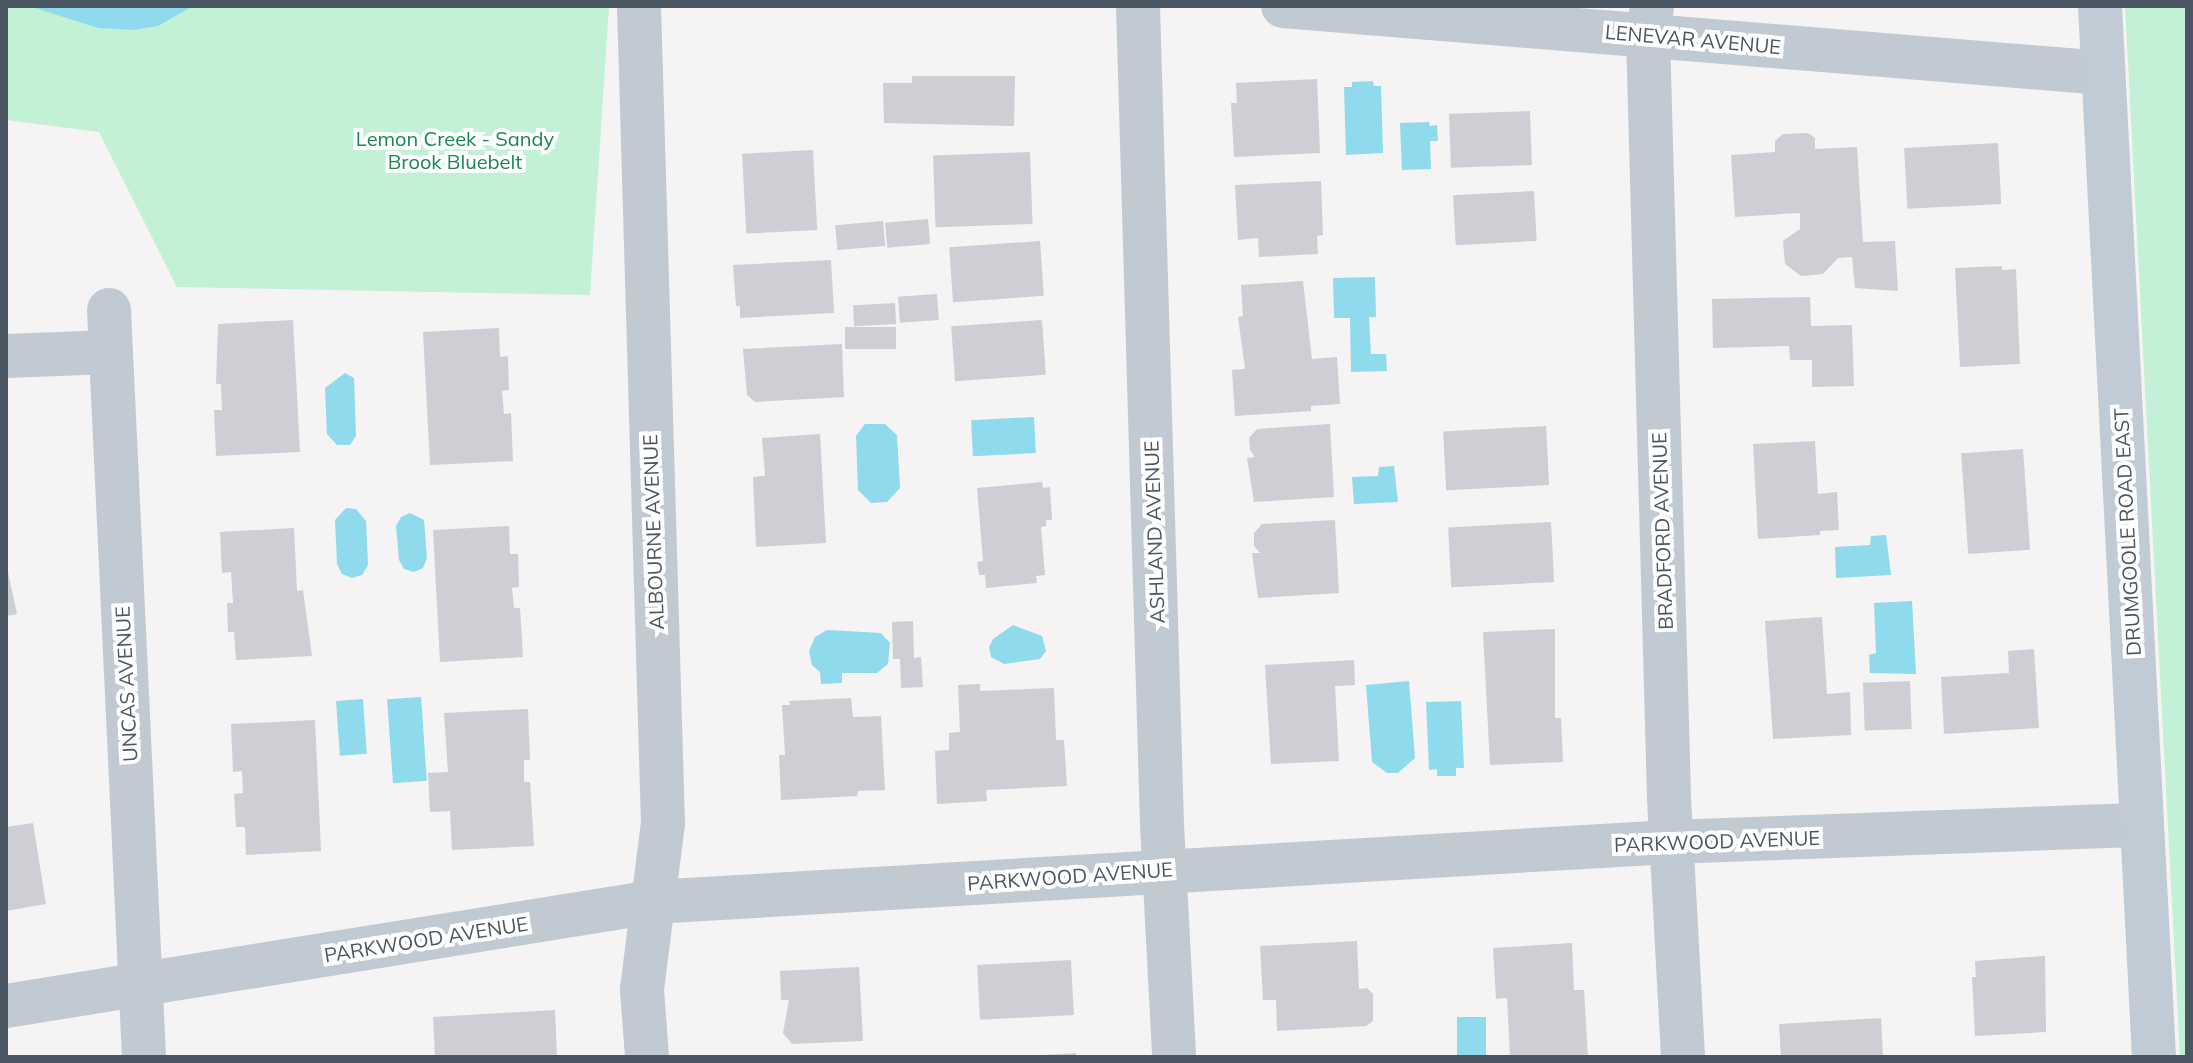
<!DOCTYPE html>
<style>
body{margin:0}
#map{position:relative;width:2193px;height:1063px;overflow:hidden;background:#f5f3f3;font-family:Mulish,sans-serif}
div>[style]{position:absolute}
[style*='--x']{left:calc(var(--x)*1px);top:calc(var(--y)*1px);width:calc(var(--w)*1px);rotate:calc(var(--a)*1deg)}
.green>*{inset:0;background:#c3f1d5}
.water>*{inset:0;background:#90daee;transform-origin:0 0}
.building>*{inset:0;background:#cdcfd5;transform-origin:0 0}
.street>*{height:44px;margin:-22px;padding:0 22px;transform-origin:22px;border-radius:22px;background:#c1cad2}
.secondary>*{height:44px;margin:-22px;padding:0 22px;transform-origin:22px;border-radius:22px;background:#c1cbd6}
span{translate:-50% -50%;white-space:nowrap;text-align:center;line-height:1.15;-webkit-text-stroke:8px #fff;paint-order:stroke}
.street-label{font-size:20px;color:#4a5661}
.park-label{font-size:20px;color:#17864f}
.frame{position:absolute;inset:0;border:8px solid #4a5661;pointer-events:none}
</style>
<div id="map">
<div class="green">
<i style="clip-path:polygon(6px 6px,609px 6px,590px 295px,177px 287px,99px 132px,6px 120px)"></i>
<i style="clip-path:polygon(2125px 6px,2187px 6px,2187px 1057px,2180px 1057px)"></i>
</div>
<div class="water">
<i style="clip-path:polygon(29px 6px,193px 6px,158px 26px,132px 30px,98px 28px)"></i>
<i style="clip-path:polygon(1373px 81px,1374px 86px,1381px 86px,1383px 153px,1346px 155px,1344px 87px,1352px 87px,1352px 82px)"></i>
<i style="clip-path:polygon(1429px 122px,1430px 126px,1437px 125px,1438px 141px,1430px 141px,1431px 169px,1402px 170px,1400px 123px)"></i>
<i style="clip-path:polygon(1375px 277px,1376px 317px,1369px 317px,1371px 354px,1386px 354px,1387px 371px,1351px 372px,1350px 318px,1334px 318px,1333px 278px)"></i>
<i style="clip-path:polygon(345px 373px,354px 378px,356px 436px,350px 445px,337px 445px,327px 434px,325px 388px)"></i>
<i style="left:1034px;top:417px;width:36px;height:63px;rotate:87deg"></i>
<i style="clip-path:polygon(865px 424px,885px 424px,897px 435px,900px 488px,887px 502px,871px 503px,858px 490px,856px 436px)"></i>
<i style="clip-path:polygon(1394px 466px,1398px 502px,1354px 504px,1352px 477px,1378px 476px,1379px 467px)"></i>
<i style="clip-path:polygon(346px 508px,356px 509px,366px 521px,368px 565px,362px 575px,352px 578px,342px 574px,337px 564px,335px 520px)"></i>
<i style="clip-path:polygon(410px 513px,424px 520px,427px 558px,423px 568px,414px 572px,404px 569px,399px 560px,396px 526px,401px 517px)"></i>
<i style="clip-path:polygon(1886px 535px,1891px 575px,1836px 578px,1835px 547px,1870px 545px,1871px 536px)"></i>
<i style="clip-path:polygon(1912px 601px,1916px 674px,1870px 673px,1869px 655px,1876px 653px,1874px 603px)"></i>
<i style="clip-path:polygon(1013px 625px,1042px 636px,1046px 651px,1040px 659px,1004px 664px,991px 657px,989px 647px,993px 639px)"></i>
<i style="clip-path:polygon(827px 630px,881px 633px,890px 643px,888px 664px,877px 673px,842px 673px,842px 683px,821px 684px,820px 672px,812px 665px,809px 651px,815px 637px)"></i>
<i style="clip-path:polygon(1409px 681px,1415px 758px,1398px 773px,1387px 773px,1372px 762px,1366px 685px)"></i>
<i style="left:421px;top:697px;width:84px;height:34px;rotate:86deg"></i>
<i style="left:363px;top:699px;width:55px;height:27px;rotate:86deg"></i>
<i style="clip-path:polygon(1461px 701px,1464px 768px,1456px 768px,1456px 776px,1437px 776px,1437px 769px,1429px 770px,1426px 702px)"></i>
<i style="left:1457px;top:1017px;width:29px;height:40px"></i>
</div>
<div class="building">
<i style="clip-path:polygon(912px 76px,1015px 76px,1014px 126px,884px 123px,883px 83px,912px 83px)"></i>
<i style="clip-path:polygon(1317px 79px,1320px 153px,1234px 157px,1231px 103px,1237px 103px,1236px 83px)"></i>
<i style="left:1530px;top:111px;width:54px;height:81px;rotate:88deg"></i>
<i style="clip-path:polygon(1808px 133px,1815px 138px,1815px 149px,1857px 147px,1863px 242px,1895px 241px,1898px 291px,1855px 288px,1852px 257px,1838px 258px,1823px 274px,1801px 276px,1785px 264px,1783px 241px,1800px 229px,1800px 213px,1735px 217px,1731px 155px,1775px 152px,1775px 141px,1783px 134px)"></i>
<i style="left:1998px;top:143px;width:61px;height:94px;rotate:87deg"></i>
<i style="left:813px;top:150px;width:80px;height:71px;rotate:87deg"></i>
<i style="left:1030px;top:152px;width:72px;height:97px;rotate:88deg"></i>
<i style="clip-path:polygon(1321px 181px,1323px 235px,1317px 236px,1318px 254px,1259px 257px,1258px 238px,1238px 240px,1235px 185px)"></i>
<i style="left:1534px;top:191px;width:50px;height:81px;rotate:87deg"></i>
<i style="left:928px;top:219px;width:25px;height:43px;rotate:85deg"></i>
<i style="left:883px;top:221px;width:25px;height:48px;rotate:85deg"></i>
<i style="left:1040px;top:241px;width:55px;height:91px;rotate:86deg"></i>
<i style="clip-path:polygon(831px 260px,834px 313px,740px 318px,740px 306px,736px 306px,733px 265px)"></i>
<i style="clip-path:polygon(2002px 266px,2002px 270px,2016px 269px,2020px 364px,1960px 367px,1955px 268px)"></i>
<i style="clip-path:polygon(1303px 281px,1312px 359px,1337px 357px,1340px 404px,1311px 406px,1311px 411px,1235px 416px,1232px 370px,1245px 369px,1238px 317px,1243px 316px,1241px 285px)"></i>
<i style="left:937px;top:294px;width:26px;height:39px;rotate:86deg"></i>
<i style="clip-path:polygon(1810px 297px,1811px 326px,1852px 325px,1854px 386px,1812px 387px,1812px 360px,1790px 360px,1789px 346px,1713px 348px,1712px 299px)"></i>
<i style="left:895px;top:303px;width:21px;height:42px;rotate:87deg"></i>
<i style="clip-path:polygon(293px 320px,300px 452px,216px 456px,214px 410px,222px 410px,221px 384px,216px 384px,218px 324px)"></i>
<i style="left:1042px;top:320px;width:55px;height:91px;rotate:86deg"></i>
<i style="left:896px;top:327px;width:22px;height:51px;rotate:90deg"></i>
<i style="clip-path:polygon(499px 328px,500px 357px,508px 356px,509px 390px,502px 391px,504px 414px,511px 413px,513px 461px,430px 465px,423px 332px)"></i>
<i style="clip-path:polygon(842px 344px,844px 397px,755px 402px,747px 395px,743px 349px)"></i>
<i style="clip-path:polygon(1330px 424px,1334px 497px,1254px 502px,1247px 458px,1255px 457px,1250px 450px,1249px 438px,1257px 429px)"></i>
<i style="left:1546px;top:426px;width:59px;height:103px;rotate:87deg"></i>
<i style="clip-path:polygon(820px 434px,826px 543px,756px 547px,753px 477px,765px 476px,762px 438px)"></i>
<i style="clip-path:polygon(1815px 441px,1818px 494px,1837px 492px,1839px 530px,1820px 531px,1820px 535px,1758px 539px,1753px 444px)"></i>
<i style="left:2023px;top:449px;width:101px;height:62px;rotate:86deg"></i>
<i style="clip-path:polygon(1042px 482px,1043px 488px,1050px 487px,1052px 520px,1046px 520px,1046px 526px,1041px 527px,1045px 575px,1036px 576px,1037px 583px,986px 588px,985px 575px,979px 575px,977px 562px,983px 561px,977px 488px)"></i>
<i style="clip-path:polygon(1335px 520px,1339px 593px,1258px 598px,1252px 553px,1260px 553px,1254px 546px,1254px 533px,1262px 524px)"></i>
<i style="left:1551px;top:522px;width:60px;height:103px;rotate:87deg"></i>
<i style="clip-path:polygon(509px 526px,510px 554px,518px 554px,519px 587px,512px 588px,514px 608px,520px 608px,523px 657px,440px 662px,433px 530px)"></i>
<i style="clip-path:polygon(294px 528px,297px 591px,303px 590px,312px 656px,236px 660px,234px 632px,228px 632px,227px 603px,233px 603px,231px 572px,222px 573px,220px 532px)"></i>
<i style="clip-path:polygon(6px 563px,17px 614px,6px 616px)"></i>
<i style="clip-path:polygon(1822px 617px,1827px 694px,1850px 692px,1851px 735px,1773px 739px,1765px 621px)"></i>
<i style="clip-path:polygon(913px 621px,914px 658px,921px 657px,923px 687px,901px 688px,900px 659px,893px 659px,892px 622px)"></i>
<i style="clip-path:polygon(1555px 629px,1555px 718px,1561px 718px,1563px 762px,1490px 765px,1483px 632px)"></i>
<i style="clip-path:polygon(2034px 649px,2039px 728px,1944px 734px,1941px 677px,2009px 673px,2008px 651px)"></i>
<i style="clip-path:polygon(1354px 660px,1355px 685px,1335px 686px,1339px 761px,1271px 764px,1265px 665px)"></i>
<i style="left:1910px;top:681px;width:48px;height:47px;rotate:88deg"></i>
<i style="clip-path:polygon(980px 684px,980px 691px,1054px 688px,1056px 740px,1064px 740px,1067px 786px,986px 790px,987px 801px,937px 804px,935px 751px,949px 750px,949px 733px,960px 732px,958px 685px)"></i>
<i style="clip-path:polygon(851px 698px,853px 717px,881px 716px,885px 790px,858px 791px,857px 796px,781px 800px,779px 755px,785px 755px,782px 705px,790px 705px,789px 701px)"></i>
<i style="clip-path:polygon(528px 709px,530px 760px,524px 760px,524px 782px,530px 782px,534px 846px,452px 850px,450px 811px,430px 812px,428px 773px,448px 772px,444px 713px)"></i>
<i style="clip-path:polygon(315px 720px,321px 851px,246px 855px,245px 827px,236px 827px,234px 794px,243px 793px,242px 771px,233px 772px,231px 724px)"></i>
<i style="clip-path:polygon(33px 823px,46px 904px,6px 911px,6px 827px)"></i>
<i style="clip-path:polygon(1357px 941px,1359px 989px,1367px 988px,1373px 994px,1373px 1021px,1366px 1026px,1277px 1031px,1276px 1000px,1263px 1000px,1260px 946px)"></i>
<i style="clip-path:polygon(1572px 943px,1574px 990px,1584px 990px,1588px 1057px,1510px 1057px,1507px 998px,1496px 999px,1493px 948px)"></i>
<i style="clip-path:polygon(2045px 956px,2046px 1032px,1975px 1036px,1972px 977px,1976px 977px,1975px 961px)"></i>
<i style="left:1071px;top:960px;width:55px;height:94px;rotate:87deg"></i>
<i style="clip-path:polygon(859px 967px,863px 1041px,792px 1044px,783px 1033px,789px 1000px,781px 1000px,780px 971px)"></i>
<i style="clip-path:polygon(555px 1010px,557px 1057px,435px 1057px,433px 1017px)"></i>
<i style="clip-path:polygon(1881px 1018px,1883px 1057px,1781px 1057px,1779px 1024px)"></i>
<i style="clip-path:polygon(1076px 1053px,1077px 1057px,1043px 1057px,1043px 1055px)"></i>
</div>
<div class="street">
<i style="--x:639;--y:6;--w:817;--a:88.32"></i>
<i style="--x:663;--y:823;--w:168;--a:97.2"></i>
<i style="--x:642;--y:990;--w:67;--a:85.7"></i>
<i style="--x:1138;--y:6;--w:819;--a:88.32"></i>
<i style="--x:1162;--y:825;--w:232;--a:87"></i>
<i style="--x:1283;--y:6;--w:823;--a:4.67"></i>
<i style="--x:1652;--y:6;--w:29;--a:98"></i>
<i style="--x:1648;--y:35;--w:763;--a:88.42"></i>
<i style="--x:1669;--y:798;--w:259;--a:86.9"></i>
<i style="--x:109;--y:310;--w:748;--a:87.32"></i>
<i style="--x:6;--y:356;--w:105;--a:-2.2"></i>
<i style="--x:6;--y:1006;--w:655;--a:-9.13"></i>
<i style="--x:653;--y:902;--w:1019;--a:-3.38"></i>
<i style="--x:1670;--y:842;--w:472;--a:-2.1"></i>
</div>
<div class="secondary">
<i style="--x:2100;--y:6;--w:1052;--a:87.06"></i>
</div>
<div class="street-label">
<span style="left:1693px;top:39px;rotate:5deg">LENEVAR AVENUE</span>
<span style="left:1662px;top:531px;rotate:-92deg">BRADFORD AVENUE</span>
<span style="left:653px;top:532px;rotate:-92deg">ALBOURNE AVENUE</span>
<span style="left:1154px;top:532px;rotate:-92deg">ASHLAND AVENUE</span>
<span style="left:2127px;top:532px;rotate:-93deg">DRUMGOOLE ROAD EAST</span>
<span style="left:126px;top:684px;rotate:-93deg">UNCAS AVENUE</span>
<span style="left:1717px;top:841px;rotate:-2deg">PARKWOOD AVENUE</span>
<span style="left:1070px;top:876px;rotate:-4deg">PARKWOOD AVENUE</span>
<span style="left:426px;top:939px;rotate:-9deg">PARKWOOD AVENUE</span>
</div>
<div class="park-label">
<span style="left:455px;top:150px">Lemon Creek - Sandy<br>Brook Bluebelt</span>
</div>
<div class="frame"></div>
</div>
